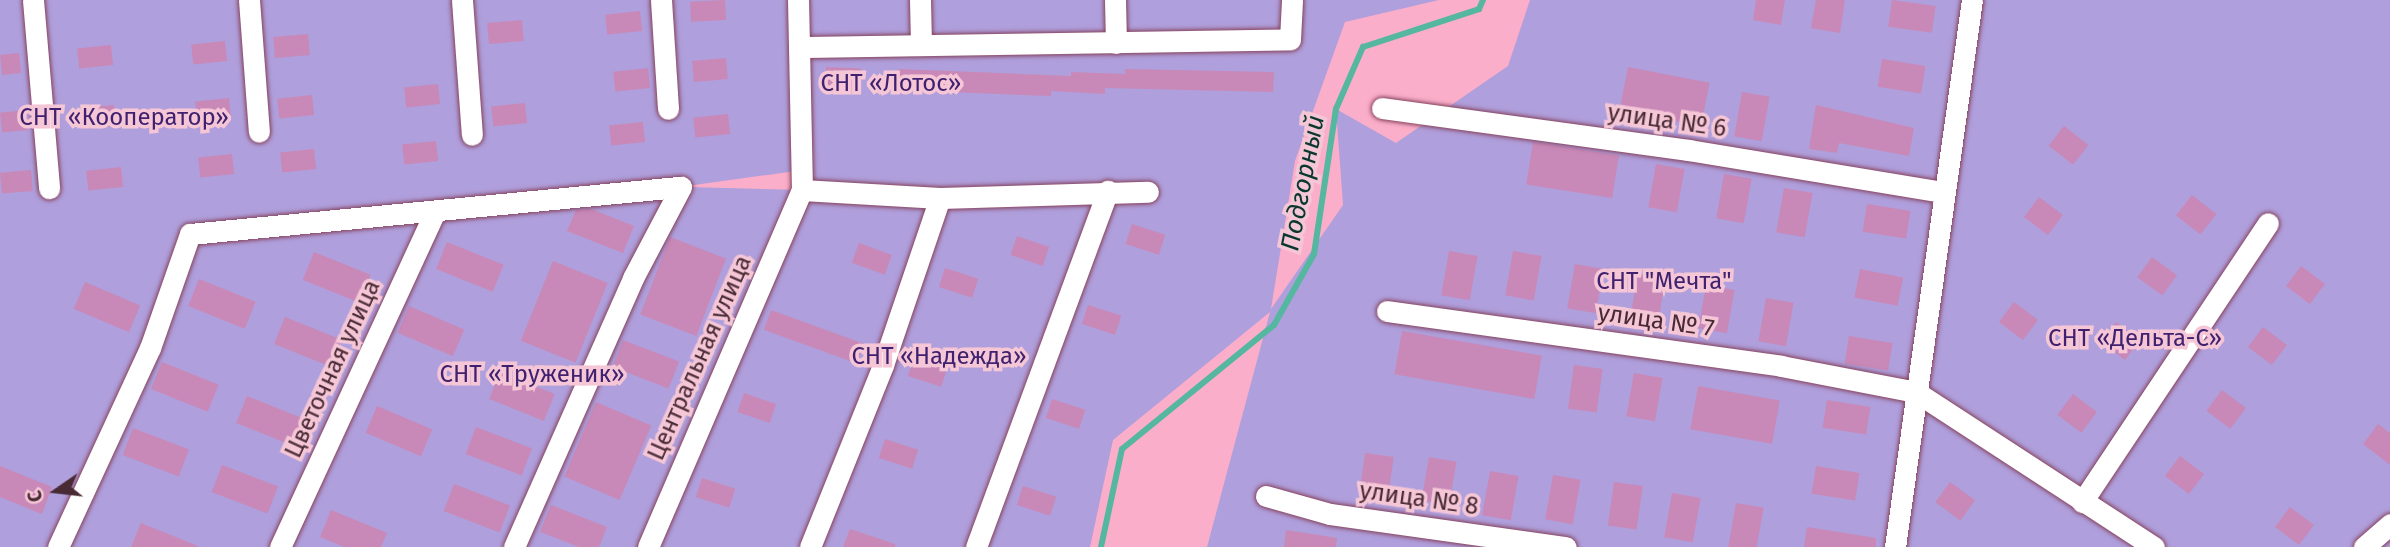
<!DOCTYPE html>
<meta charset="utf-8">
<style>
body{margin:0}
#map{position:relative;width:2390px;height:547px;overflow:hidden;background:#fbaec9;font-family:"Fira Sans",sans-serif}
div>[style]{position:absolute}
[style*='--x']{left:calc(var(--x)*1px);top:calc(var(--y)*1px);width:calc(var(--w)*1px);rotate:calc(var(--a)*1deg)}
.green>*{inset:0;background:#af9fdc}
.stream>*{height:6px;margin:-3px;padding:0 3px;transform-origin:3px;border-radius:3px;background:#56b7a0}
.building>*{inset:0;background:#c889b8;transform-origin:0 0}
.roads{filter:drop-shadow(0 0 2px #87435e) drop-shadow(0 0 2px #87435e)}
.minor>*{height:21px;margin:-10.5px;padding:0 10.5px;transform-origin:10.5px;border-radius:10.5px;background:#fff}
span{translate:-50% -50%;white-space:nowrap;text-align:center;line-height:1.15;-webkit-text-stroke:7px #f5c6d6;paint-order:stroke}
.park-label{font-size:24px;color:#3f216f}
.street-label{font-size:24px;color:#482a35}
.water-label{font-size:26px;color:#09372e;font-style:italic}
.north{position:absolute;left:21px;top:456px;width:70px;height:70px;-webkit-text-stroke:5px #f5c6d6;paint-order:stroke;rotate:256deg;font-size:19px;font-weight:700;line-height:28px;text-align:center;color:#482a35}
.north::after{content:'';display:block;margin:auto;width:24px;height:32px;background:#482a35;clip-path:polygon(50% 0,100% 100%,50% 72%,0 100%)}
</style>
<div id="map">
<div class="green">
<i style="clip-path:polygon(evenodd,0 0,1439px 0,1345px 22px,1295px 161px,1271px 309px,1343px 205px,1336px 109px,1396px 143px,1508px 66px,1530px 0,2390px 0,2390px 547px,1207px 547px,1270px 312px,1113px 440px,1090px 547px,0 547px,0 0,810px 169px,801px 190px,687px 187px,687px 186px,810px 169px)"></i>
</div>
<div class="stream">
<i style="--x:1101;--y:547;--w:100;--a:-77.9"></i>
<i style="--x:1122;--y:449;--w:196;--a:-39.2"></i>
<i style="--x:1274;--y:325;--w:81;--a:-60.6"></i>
<i style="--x:1314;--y:254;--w:147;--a:-81.4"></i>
<i style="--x:1336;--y:109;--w:68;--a:-66.5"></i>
<i style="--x:1363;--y:47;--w:122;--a:-18.1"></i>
<i style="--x:1479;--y:9;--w:10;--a:-66"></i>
</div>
<div class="building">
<i style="left:725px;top:0;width:20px;height:35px;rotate:87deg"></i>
<i style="clip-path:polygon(1756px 0,1785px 0,1781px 25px,1753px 20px)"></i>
<i style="clip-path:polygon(1816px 0,1845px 0,1840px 33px,1811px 28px)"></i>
<i style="left:1892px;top:0;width:44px;height:27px;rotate:8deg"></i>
<i style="left:640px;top:11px;width:20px;height:35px;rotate:84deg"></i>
<i style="left:522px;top:20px;width:21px;height:35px;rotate:85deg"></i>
<i style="left:308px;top:34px;width:21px;height:35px;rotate:85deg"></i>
<i style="left:225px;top:41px;width:20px;height:34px;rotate:84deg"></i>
<i style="left:111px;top:45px;width:20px;height:34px;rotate:84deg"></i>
<i style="left:19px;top:53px;width:20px;height:19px;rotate:84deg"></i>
<i style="left:726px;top:58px;width:21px;height:34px;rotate:85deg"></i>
<i style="left:1882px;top:59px;width:44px;height:28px;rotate:9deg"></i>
<i style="left:826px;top:67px;width:35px;height:21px;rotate:2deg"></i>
<i style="left:1628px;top:67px;width:83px;height:44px;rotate:11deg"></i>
<i style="left:648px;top:68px;width:20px;height:35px;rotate:84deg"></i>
<i style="clip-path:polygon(898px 69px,1071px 76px,1071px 72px,1125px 74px,1125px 69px,1274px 72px,1273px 92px,1105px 88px,1105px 94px,1051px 91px,1051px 96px,898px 90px)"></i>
<i style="left:438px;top:84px;width:20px;height:34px;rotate:84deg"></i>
<i style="left:1742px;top:92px;width:28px;height:45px;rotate:10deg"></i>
<i style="left:312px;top:95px;width:20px;height:35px;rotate:84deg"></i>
<i style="left:229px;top:98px;width:20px;height:34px;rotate:84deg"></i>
<i style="left:525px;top:103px;width:20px;height:34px;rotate:84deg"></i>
<i style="left:114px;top:105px;width:21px;height:34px;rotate:85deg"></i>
<i style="clip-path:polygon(1816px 105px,1914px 128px,1909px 156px,1839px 143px,1837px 153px,1809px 149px)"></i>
<i style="left:26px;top:110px;width:20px;height:26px;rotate:84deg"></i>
<i style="left:728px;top:114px;width:20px;height:35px;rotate:84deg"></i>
<i style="left:643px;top:122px;width:20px;height:34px;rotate:84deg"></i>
<i style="left:2064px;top:126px;width:31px;height:25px;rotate:38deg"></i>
<i style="left:436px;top:141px;width:20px;height:34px;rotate:84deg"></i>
<i style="left:1533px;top:142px;width:87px;height:43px;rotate:9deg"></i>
<i style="left:314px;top:149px;width:20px;height:34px;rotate:84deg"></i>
<i style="left:232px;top:154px;width:20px;height:34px;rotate:84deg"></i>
<i style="left:1656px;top:164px;width:29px;height:44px;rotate:10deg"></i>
<i style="left:121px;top:167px;width:20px;height:35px;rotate:84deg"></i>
<i style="left:31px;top:170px;width:21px;height:31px;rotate:85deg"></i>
<i style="left:1724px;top:174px;width:28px;height:45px;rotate:10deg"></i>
<i style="left:1784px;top:188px;width:29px;height:45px;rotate:10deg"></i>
<i style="left:2192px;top:195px;width:31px;height:26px;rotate:38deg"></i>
<i style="left:2039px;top:197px;width:30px;height:25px;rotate:37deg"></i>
<i style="left:1867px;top:204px;width:44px;height:28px;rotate:9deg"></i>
<i style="clip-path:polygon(591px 209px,634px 226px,623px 253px,567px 231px,576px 210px)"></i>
<i style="left:1132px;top:224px;width:35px;height:21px;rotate:18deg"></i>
<i style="left:1017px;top:236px;width:34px;height:20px;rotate:19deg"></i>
<i style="left:670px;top:237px;width:60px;height:83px;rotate:21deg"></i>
<i style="left:447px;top:242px;width:61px;height:29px;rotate:22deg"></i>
<i style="left:859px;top:243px;width:35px;height:21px;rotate:20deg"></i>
<i style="left:1449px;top:251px;width:29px;height:45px;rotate:10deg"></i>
<i style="left:1513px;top:251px;width:29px;height:45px;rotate:10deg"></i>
<i style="left:314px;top:252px;width:61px;height:30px;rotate:22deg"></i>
<i style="left:2152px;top:257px;width:31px;height:25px;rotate:36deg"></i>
<i style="left:553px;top:261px;width:59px;height:86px;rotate:22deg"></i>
<i style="left:1575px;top:264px;width:29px;height:45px;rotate:10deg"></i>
<i style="left:2301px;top:266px;width:30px;height:25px;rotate:37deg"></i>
<i style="left:945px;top:268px;width:35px;height:20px;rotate:18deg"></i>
<i style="left:1860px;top:269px;width:44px;height:29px;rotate:11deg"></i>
<i style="left:1638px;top:274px;width:28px;height:45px;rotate:10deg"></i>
<i style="left:199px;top:279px;width:61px;height:29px;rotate:22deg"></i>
<i style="left:85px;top:282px;width:60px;height:29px;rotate:23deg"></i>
<i style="left:1706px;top:285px;width:29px;height:44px;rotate:10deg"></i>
<i style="left:1766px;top:298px;width:28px;height:44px;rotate:10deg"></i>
<i style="left:2014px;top:302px;width:30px;height:25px;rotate:37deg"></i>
<i style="left:1088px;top:305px;width:35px;height:20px;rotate:18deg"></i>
<i style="left:409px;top:306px;width:60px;height:29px;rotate:23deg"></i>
<i style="left:771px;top:310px;width:99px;height:21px;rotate:20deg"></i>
<i style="left:285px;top:317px;width:61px;height:29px;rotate:22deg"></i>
<i style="left:2116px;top:322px;width:30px;height:25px;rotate:37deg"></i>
<i style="left:2263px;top:327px;width:30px;height:25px;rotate:37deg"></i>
<i style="left:1402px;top:331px;width:142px;height:44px;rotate:10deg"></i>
<i style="left:1849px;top:336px;width:44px;height:28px;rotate:9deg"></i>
<i style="left:623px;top:340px;width:60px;height:29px;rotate:21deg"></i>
<i style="left:914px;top:357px;width:35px;height:20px;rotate:18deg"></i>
<i style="left:162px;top:362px;width:61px;height:29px;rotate:22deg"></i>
<i style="left:1574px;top:365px;width:29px;height:44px;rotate:8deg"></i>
<i style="left:500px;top:372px;width:59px;height:29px;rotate:22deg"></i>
<i style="left:1634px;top:373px;width:29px;height:44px;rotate:10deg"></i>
<i style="left:1698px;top:386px;width:83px;height:44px;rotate:10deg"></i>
<i style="left:2222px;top:390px;width:30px;height:26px;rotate:37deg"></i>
<i style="left:744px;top:393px;width:34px;height:20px;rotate:19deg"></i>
<i style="left:2073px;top:394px;width:30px;height:26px;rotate:37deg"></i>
<i style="left:247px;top:396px;width:61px;height:29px;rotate:22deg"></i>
<i style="left:1052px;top:399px;width:35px;height:20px;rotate:18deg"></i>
<i style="left:1827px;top:400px;width:44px;height:28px;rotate:9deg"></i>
<i style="left:596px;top:402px;width:60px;height:81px;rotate:23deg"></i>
<i style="left:377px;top:406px;width:60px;height:29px;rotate:23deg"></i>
<i style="clip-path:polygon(2378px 424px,2390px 433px,2390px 465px,2363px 444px)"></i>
<i style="left:476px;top:427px;width:60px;height:29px;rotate:21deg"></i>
<i style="left:133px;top:428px;width:60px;height:29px;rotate:21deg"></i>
<i style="left:885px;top:439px;width:35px;height:20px;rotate:18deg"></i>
<i style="left:1365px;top:453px;width:29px;height:44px;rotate:8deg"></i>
<i style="left:2180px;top:456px;width:30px;height:25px;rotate:37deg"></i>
<i style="left:1429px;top:457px;width:28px;height:44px;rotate:10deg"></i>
<i style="left:222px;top:465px;width:60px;height:29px;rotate:21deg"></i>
<i style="clip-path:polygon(0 466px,52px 487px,42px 514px,0 497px)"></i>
<i style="left:1816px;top:466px;width:44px;height:28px;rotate:9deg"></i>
<i style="left:1490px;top:471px;width:29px;height:45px;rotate:10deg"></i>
<i style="left:1553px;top:475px;width:28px;height:45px;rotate:10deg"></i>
<i style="left:702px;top:478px;width:35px;height:20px;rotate:18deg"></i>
<i style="left:1614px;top:482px;width:29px;height:44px;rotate:8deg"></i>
<i style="left:1950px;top:482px;width:31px;height:25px;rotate:36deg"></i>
<i style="left:454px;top:484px;width:60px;height:29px;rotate:21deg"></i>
<i style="left:1023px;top:486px;width:35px;height:20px;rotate:18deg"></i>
<i style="left:1672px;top:493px;width:29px;height:45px;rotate:10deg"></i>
<i style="left:1736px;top:503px;width:28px;height:45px;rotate:10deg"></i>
<i style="clip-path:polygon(551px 505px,607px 527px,599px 547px,579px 547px,540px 532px)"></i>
<i style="left:2290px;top:507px;width:30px;height:25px;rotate:37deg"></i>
<i style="clip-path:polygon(331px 510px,387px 533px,381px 547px,344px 547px,320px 537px)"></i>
<i style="clip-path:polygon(141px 523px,198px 546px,198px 547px,131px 547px)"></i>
<i style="clip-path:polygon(1807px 527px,1876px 538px,1876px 547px,1804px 547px)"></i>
<i style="clip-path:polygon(850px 529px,895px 544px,895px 547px,843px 547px)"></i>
<i style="clip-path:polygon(1286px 530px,1337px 538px,1336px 547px,1284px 547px)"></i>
</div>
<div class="roads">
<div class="minor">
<i style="--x:33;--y:0;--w:189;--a:85.1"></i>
<i style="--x:249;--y:0;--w:132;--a:85.7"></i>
<i style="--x:462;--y:0;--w:135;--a:85.8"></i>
<i style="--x:661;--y:0;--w:109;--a:86.3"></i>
<i style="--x:920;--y:0;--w:45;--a:88.7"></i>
<i style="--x:1115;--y:0;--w:43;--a:88.7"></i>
<i style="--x:800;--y:47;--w:490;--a:-0.9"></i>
<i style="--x:1290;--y:39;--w:39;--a:-87"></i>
<i style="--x:1382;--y:108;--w:310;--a:7.8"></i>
<i style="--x:1689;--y:150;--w:258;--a:9.4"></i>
<i style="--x:802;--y:190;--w:138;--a:3.3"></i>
<i style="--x:940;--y:198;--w:208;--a:-1.7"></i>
<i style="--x:1387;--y:311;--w:398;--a:7.9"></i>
<i style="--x:1781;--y:366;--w:137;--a:10.9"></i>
<i style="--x:1916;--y:392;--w:284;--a:33.1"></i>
<i style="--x:1266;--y:496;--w:66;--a:15.7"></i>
<i style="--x:1330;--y:514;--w:238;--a:8"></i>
<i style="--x:2082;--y:502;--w:335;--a:-56.3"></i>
<i style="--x:58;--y:547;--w:219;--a:-65.2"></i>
<i style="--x:150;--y:348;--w:121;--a:-70.7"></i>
<i style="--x:190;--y:234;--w:493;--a:-5.5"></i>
<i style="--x:280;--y:547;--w:367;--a:-65.2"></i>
<i style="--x:514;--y:547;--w:294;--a:-66.1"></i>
<i style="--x:633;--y:278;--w:103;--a:-62.2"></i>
<i style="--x:648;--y:547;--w:389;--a:-66.7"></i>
<i style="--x:802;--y:190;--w:190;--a:-91.2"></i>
<i style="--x:810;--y:547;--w:196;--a:-68.1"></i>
<i style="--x:883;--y:365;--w:176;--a:-71.2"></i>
<i style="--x:976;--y:547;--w:380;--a:-69.7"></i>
<i style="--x:1895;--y:547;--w:552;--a:-81.99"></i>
<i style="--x:2364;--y:547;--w:35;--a:-41"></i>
</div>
</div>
<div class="park-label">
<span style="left:891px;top:84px">СНТ «Лотос»</span>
<span style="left:124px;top:118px">СНТ «Кооператор»</span>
<span style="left:1664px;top:282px">СНТ "Мечта"</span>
<span style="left:2135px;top:339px">СНТ «Дельта-С»</span>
<span style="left:939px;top:357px">СНТ «Надежда»</span>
<span style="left:532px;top:375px">СНТ «Труженик»</span>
</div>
<div class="street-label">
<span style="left:1667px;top:121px;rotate:8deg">улица № 6</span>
<span style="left:1656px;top:321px;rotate:8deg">улица № 7</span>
<span style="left:700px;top:358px;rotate:-66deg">Центральная улица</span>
<span style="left:333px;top:369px;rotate:-65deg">Цветочная улица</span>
<span style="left:1419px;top:499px;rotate:8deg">улица № 8</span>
</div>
<div class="water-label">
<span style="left:1303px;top:183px;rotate:-79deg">Подгорный</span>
</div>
<div class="north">С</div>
</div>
